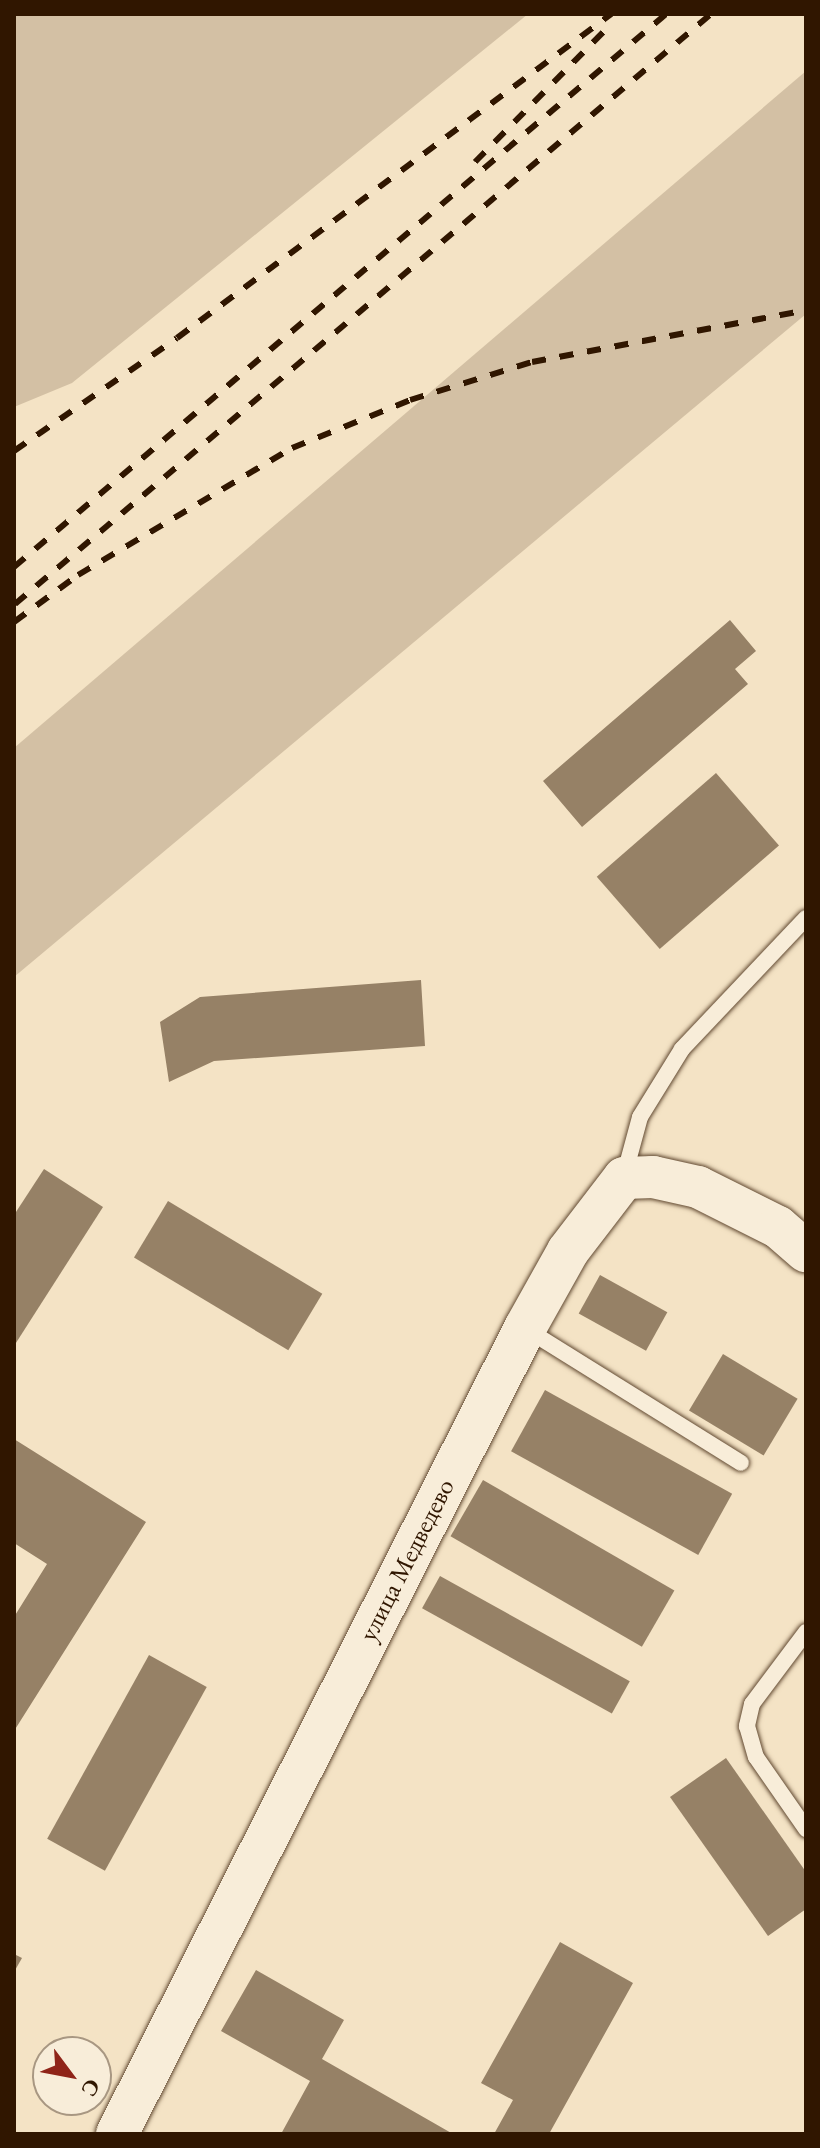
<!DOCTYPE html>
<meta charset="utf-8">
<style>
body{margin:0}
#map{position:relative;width:820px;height:2148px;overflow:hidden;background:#f4e3c5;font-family:"EB Garamond",serif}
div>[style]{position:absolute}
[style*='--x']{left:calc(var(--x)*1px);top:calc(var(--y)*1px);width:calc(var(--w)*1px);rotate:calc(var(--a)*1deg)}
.green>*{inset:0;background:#d3c0a4}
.building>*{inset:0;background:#968166;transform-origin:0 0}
.roads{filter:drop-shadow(0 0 2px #614931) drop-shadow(0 0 2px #614931)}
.service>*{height:16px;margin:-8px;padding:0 8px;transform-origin:8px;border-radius:8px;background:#f8edd9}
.tertiary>*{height:42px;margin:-21px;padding:0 21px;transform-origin:21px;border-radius:21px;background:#f8edd9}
.rail>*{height:6px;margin-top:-3px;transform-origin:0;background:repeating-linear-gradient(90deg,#301600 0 14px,transparent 0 28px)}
span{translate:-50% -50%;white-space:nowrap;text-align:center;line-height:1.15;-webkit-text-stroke:7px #f8edd9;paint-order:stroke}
.street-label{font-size:26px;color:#301600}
.frame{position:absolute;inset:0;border:16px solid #301600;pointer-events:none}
.north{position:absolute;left:32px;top:2036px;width:80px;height:80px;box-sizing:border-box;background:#f8edd9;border:2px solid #a89782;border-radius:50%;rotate:122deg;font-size:22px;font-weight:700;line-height:32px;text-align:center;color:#301600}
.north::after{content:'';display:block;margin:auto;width:28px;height:36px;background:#8f2418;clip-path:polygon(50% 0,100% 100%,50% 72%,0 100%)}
</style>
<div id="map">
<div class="green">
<i style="clip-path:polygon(14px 14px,528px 14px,72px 383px,14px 407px)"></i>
<i style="clip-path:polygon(806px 71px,806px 314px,14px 977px,14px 748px)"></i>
</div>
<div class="building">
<i style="clip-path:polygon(730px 620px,756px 651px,735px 669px,748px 684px,582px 827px,543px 781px)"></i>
<i style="left:716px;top:773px;width:96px;height:158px;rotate:49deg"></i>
<i style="clip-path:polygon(421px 980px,425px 1046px,214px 1061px,169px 1082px,160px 1022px,200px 997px)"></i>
<i style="clip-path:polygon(44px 1169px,103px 1207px,14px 1346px,14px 1215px)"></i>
<i style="left:168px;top:1201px;width:180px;height:66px;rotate:31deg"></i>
<i style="left:600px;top:1275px;width:77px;height:44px;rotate:29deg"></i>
<i style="left:723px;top:1354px;width:87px;height:66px;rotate:31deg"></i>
<i style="left:545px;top:1390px;width:214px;height:70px;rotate:29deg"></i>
<i style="clip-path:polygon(14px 1439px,146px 1522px,14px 1731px,14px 1617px,47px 1564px,14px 1543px)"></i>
<i style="left:483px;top:1480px;width:221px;height:65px;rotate:30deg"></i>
<i style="left:440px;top:1576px;width:217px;height:37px;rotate:29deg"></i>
<i style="left:149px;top:1655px;width:66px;height:210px;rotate:29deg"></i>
<i style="clip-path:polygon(726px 1758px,806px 1872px,806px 1909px,768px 1936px,670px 1797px)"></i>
<i style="clip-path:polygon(560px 1942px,633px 1983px,549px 2134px,494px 2134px,513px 2100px,481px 2083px)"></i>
<i style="clip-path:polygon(14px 1954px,22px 1958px,14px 1972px)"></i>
<i style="clip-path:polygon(256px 1970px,344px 2020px,322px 2059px,453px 2134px,281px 2134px,310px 2081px,221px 2031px)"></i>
</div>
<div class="roads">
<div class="service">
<i style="--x:624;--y:1176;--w:61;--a:-74.8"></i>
<i style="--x:640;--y:1117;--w:80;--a:-58.3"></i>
<i style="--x:682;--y:1049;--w:180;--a:-46.6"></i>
<i style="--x:526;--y:1329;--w:253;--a:31.9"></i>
<i style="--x:806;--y:1632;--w:90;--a:126.9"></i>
<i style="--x:752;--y:1704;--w:23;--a:103"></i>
<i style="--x:747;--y:1726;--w:32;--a:74"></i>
<i style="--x:756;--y:1757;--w:88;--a:55.2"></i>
</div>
<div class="tertiary">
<i style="--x:117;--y:2134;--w:903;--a:-63.15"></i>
<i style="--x:525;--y:1328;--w:88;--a:-60.8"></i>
<i style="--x:568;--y:1251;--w:92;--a:-52.5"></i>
<i style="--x:624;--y:1178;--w:29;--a:-2"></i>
<i style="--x:653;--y:1177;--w:46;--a:12.5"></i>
<i style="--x:698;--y:1187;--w:89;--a:26.6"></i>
<i style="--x:778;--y:1227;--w:37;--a:41"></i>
</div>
</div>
<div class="rail">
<i style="--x:475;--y:162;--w:192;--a:-45.4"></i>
<i style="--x:14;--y:451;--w:198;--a:-34.7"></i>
<i style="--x:177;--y:338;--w:542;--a:-36.74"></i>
<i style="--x:14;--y:567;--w:855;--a:-40.3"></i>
<i style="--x:15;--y:604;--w:912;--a:-40.29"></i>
<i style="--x:14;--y:622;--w:79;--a:-36.3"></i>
<i style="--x:78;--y:575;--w:249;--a:-30.7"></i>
<i style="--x:292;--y:448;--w:127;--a:-22.1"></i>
<i style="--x:410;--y:400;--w:128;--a:-17.3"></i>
<i style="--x:532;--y:362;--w:279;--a:-10.7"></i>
</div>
<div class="street-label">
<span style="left:407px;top:1560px;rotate:-63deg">улица Медведево</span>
</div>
<div class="frame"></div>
<div class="north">С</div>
</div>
